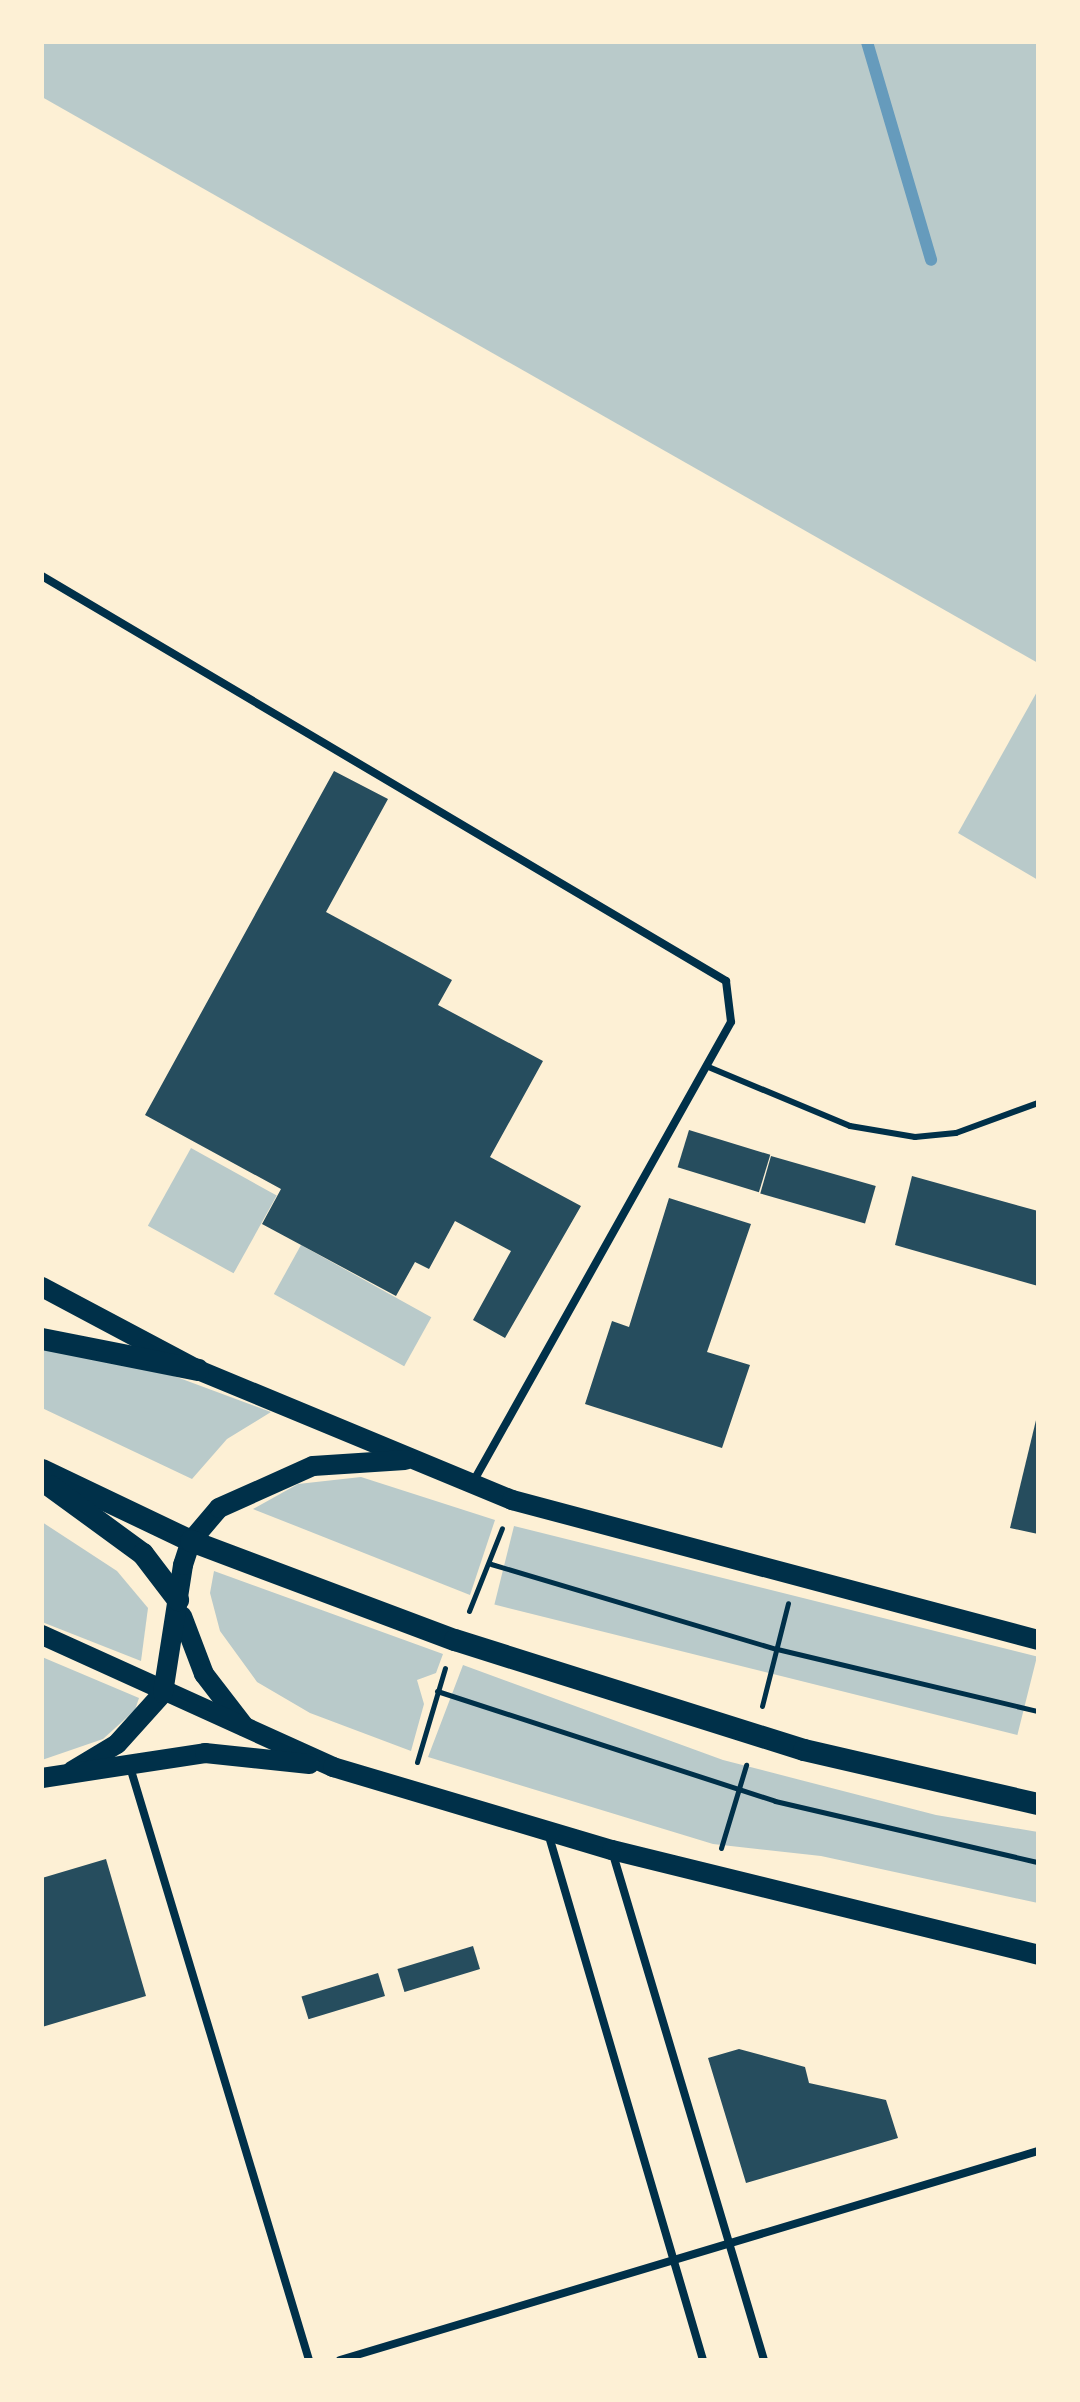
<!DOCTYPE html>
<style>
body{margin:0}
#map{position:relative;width:1080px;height:2402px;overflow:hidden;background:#fdf0d5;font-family:"Alegreya Sans",sans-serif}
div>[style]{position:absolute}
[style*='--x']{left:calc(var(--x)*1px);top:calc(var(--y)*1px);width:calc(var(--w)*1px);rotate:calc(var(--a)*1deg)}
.green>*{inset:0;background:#b9caca;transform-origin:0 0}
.stream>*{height:12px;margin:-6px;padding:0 6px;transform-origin:6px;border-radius:6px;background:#669bbc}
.building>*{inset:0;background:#264d5e;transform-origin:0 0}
.path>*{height:5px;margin:-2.5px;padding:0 2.5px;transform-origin:2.5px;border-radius:2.5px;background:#003049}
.service>*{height:6px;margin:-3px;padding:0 3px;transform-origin:3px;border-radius:3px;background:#003049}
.minor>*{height:8px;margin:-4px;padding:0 4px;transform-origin:4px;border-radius:4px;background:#003049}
.primary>*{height:20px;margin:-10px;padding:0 10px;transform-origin:10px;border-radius:10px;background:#003049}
.trunk>*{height:22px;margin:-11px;padding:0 11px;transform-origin:11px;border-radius:11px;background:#003049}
span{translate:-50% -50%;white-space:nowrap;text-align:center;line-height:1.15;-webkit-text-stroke:7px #fdf0d5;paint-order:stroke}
.frame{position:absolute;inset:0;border:44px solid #fdf0d5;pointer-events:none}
</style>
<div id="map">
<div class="green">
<i style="clip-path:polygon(42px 42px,1038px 42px,1038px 663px,42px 97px)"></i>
<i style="clip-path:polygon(1038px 690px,1038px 880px,958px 833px)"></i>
<i style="left:191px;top:1148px;width:98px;height:89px;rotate:29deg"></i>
<i style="left:301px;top:1245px;width:149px;height:56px;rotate:29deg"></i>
<i style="clip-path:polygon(42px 1347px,174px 1376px,271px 1412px,227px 1439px,192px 1479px,42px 1408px)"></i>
<i style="clip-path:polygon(361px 1477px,495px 1520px,470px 1595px,253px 1509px,298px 1484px)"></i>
<i style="clip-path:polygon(42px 1522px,117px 1571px,148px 1608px,141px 1661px,42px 1622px)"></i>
<i style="left:514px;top:1526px;width:539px;height:81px;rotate:14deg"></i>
<i style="clip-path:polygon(214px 1571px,443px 1654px,436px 1673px,417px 1680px,424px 1704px,411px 1751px,310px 1713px,257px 1682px,220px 1631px,210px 1593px)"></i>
<i style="clip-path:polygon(42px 1657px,139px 1698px,135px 1710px,103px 1739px,42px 1760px)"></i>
<i style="clip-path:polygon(463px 1665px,723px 1760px,936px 1815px,1038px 1832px,1038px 1903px,821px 1856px,713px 1844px,428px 1757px)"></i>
</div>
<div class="stream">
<i style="--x:867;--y:42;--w:227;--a:73.6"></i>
</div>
<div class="building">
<i style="clip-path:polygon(334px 771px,388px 799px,326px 912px,452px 980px,438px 1005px,543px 1061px,490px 1157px,581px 1206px,505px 1338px,473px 1320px,511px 1251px,455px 1221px,429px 1269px,415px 1262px,396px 1296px,262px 1224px,281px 1189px,145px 1115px)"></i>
<i style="left:689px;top:1130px;width:85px;height:39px;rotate:17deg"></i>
<i style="left:771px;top:1156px;width:109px;height:39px;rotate:16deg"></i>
<i style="clip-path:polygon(912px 1176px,1038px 1211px,1038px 1286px,895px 1245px)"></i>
<i style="clip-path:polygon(669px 1198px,751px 1224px,707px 1352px,750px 1365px,722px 1448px,585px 1404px,612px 1321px,629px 1327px)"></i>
<i style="clip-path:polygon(1037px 1416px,1038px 1417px,1038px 1534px,1010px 1528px)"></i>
<i style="clip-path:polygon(106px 1859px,146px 1996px,42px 2027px,42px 1878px)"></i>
<i style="left:473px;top:1946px;width:24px;height:79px;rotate:73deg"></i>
<i style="left:378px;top:1973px;width:24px;height:80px;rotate:73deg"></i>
<i style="clip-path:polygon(739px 2049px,805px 2067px,809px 2083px,886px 2100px,898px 2138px,746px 2183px,708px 2058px)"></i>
</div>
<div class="path">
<i style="--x:491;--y:1564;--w:298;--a:16.6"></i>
<i style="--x:777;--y:1649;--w:268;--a:13.4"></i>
<i style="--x:469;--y:1611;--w:89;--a:-68.3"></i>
<i style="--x:437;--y:1691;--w:355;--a:18"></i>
<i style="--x:775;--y:1801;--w:270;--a:13.1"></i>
<i style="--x:762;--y:1706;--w:106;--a:-75.8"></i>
<i style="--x:417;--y:1762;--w:98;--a:-73.4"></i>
<i style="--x:721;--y:1848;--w:87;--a:-73.2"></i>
</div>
<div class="service">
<i style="--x:706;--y:1066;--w:156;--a:22.6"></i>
<i style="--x:850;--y:1126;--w:66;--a:9.6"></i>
<i style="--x:915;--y:1137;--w:41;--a:-5.6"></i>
<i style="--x:956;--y:1133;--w:87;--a:-20.1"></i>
</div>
<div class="minor">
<i style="--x:42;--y:576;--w:795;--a:30.63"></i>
<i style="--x:726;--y:981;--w:41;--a:83"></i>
<i style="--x:731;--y:1022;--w:530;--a:119.28"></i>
<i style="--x:130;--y:1767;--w:619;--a:73.2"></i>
<i style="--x:548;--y:1833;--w:549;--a:73.61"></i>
<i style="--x:612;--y:1851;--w:531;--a:73.37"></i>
<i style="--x:340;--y:2360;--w:729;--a:-16.67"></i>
</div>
<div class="primary">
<i style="--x:42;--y:1287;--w:177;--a:28"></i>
<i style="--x:198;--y:1370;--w:340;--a:22.5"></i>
<i style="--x:512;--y:1500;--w:544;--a:14.9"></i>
<i style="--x:182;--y:1616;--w:62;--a:69.2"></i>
<i style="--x:204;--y:1674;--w:66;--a:52.4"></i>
<i style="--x:42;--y:1635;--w:320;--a:24.4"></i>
<i style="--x:333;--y:1767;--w:291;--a:16.6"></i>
<i style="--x:612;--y:1850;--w:439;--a:13.8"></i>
<i style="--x:72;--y:1771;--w:52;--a:-31"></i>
<i style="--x:117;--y:1744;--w:69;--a:-48"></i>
<i style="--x:163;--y:1693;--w:130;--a:-81.1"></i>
<i style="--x:183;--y:1565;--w:25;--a:-72"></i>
<i style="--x:191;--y:1541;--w:43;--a:-49.7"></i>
<i style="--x:219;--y:1508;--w:103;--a:-24.1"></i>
<i style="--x:313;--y:1466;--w:92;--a:-3.7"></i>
<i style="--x:42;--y:1778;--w:165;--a:-8.7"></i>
<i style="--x:205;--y:1753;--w:105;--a:6"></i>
</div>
<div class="trunk">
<i style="--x:42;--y:1339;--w:159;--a:11.2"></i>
<i style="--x:42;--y:1470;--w:165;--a:25.5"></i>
<i style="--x:191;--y:1541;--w:282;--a:20.6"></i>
<i style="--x:455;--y:1640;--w:366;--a:17.5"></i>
<i style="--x:804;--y:1750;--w:240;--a:13"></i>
<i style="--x:50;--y:1486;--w:115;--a:36.2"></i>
<i style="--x:143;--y:1554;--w:58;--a:52.7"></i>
</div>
<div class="frame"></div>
</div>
